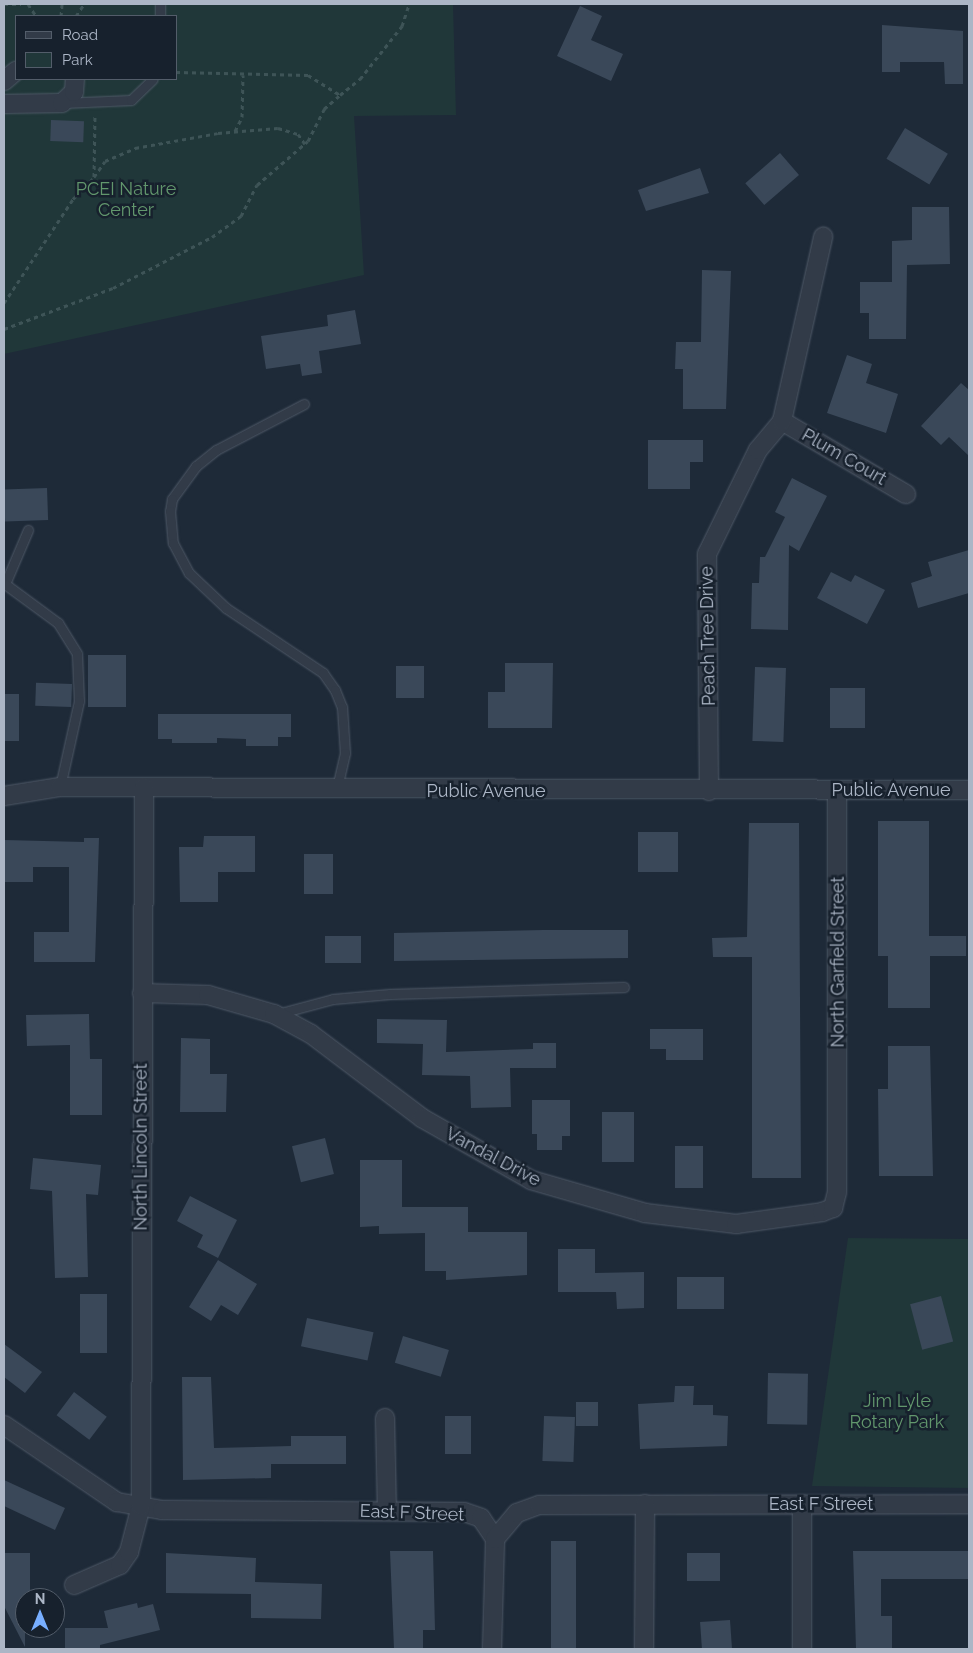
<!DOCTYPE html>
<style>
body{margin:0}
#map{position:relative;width:973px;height:1653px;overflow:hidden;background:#1e2a38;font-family:Raleway,sans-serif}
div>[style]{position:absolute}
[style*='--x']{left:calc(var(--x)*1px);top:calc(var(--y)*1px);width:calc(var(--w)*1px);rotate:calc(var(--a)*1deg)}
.green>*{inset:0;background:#203739}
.building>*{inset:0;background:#3a4859;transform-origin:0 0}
.path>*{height:3px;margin-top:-1.5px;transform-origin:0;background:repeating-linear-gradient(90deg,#3e5457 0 4px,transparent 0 8px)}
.roads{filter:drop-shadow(0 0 1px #4f5967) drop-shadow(0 0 1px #4f5967)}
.service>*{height:9px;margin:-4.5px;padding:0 4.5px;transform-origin:4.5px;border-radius:4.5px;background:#323b48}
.minor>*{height:18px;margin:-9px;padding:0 9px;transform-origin:9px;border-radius:9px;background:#323b48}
span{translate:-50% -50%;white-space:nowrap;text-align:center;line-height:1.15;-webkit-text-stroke:5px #17212d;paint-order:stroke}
.park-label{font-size:18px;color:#62976d}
.street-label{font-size:18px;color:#acb6c6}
.frame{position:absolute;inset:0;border:5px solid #acb6c6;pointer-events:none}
.legend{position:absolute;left:15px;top:15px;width:162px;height:65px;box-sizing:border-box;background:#17212d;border:1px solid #535d6a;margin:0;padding:6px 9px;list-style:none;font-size:15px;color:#acb6c6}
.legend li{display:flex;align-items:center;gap:10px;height:25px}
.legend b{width:25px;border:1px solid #535d6a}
.north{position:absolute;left:15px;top:1588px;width:50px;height:50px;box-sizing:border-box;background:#17212d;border:1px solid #535d6a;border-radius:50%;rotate:0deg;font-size:14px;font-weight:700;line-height:20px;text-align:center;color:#acb6c6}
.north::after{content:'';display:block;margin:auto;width:18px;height:22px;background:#77aeff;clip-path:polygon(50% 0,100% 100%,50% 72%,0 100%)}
</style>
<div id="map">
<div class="green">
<i style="clip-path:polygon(evenodd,4px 4px,453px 4px,456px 115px,354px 116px,364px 275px,4px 354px,4px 4px,16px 16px,176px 16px,176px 79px,16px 79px,16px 16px)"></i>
<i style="clip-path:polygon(848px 1238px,969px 1239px,969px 1488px,812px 1486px)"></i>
</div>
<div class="building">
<i style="clip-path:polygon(580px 6px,602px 16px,591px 40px,623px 54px,611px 81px,557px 56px)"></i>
<i style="clip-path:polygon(882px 25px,963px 31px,963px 84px,945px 84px,944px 62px,900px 62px,900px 72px,882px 72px)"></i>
<i style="left:51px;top:120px;width:33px;height:21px;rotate:2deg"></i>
<i style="left:905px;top:128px;width:50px;height:36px;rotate:31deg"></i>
<i style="left:780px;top:153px;width:29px;height:46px;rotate:49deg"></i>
<i style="clip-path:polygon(700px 168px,709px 193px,646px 211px,638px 190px)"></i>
<i style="clip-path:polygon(912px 207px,949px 207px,950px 264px,907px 265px,906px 339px,869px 339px,869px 313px,860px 313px,860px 282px,892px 282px,892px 241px,912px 240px)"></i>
<i style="clip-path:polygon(702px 270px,731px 271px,726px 409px,683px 409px,683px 369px,675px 369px,676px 342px,701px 342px)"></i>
<i style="clip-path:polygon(355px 310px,361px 344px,319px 351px,322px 373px,302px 376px,300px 364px,266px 369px,261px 336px,328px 326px,327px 315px)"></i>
<i style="clip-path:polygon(847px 355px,872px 364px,866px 383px,898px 394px,886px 433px,827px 413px)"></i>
<i style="clip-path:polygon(961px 383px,969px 390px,969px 456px,949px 437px,941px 445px,921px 426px)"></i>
<i style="clip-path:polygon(648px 440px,703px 440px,703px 462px,690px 462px,690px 489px,648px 489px)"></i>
<i style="clip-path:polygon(792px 478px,827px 496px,799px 551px,789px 545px,788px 630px,751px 629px,752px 583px,759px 583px,760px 557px,765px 557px,785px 517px,775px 512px)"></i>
<i style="left:47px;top:488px;width:32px;height:43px;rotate:88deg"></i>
<i style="clip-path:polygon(969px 550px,969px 593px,918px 608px,911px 583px,932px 576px,928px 562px)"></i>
<i style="clip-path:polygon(831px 572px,851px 582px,855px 575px,885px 590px,867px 624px,817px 598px)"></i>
<i style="left:88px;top:655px;width:38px;height:52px"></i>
<i style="clip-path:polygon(505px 663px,553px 663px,552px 728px,488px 728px,488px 692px,505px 692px)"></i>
<i style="left:396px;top:666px;width:28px;height:32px"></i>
<i style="left:755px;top:667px;width:31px;height:74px;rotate:2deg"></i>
<i style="left:72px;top:684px;width:23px;height:36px;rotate:92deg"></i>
<i style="left:830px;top:688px;width:35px;height:40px"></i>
<i style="left:4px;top:694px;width:15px;height:47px"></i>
<i style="clip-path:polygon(158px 714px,291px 714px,291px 737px,278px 737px,278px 746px,246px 746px,246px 739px,217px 738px,217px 743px,172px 743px,172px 739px,158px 739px)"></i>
<i style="clip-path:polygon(878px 821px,929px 821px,929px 936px,966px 936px,966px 956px,930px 956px,930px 1008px,888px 1008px,888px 956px,878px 956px)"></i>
<i style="clip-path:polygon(749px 823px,799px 823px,801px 1178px,752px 1178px,752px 957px,713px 957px,712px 938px,747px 937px)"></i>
<i style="left:638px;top:832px;width:40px;height:40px"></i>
<i style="clip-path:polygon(204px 836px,255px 836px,255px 872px,218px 872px,218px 902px,180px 902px,179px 847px,203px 847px)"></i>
<i style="clip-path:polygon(84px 838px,99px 838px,95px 962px,34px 962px,34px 932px,69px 932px,69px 867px,33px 867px,33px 882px,4px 882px,4px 840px,84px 842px)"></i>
<i style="left:304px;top:854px;width:29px;height:40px"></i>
<i style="clip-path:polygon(544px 930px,628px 930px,628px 958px,394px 961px,394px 933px)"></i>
<i style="left:325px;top:936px;width:36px;height:27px"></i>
<i style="clip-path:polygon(89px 1014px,90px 1059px,102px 1059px,102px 1115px,70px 1115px,70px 1045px,27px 1046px,26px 1015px)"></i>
<i style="clip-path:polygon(377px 1019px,447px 1020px,446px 1052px,533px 1049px,533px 1043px,556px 1043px,556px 1068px,510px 1068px,511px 1107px,471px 1108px,470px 1076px,422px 1075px,423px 1044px,377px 1043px)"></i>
<i style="clip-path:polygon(650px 1029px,703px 1029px,703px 1060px,666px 1060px,666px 1049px,650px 1049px)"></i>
<i style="clip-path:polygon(181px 1038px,210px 1039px,210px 1074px,227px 1074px,226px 1112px,180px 1112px)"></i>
<i style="clip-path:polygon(888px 1046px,930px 1046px,933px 1176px,879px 1176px,878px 1089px,888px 1089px)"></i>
<i style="clip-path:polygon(532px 1100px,570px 1100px,570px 1136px,562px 1136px,562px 1150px,537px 1150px,537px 1134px,532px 1134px)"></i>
<i style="left:602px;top:1112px;width:32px;height:50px"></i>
<i style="left:325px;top:1138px;width:37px;height:34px;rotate:76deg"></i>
<i style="left:675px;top:1146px;width:28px;height:42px"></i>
<i style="clip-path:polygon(33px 1158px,101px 1165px,98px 1195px,86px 1194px,88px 1277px,55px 1278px,52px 1191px,30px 1189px)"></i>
<i style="clip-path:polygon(360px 1160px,402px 1160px,402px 1207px,468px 1207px,468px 1232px,527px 1232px,527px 1275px,446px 1280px,446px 1271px,425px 1271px,425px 1233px,379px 1234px,379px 1226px,360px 1227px)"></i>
<i style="clip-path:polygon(190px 1196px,237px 1220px,218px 1258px,197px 1247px,203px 1235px,177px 1221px)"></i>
<i style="clip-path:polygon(558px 1249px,595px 1249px,595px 1273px,644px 1272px,644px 1308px,617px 1309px,616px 1292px,558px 1292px)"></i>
<i style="clip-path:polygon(218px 1260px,257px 1284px,238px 1315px,221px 1305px,211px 1321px,189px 1307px)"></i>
<i style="left:677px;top:1277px;width:47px;height:32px"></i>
<i style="left:80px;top:1294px;width:27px;height:59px"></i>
<i style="left:941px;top:1296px;width:47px;height:32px;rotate:75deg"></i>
<i style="left:307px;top:1318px;width:68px;height:29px;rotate:12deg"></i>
<i style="left:403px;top:1336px;width:48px;height:28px;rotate:17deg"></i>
<i style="clip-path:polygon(4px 1344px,42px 1372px,25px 1393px,4px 1377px)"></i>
<i style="left:768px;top:1373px;width:40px;height:51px;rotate:1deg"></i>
<i style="clip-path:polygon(182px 1377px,211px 1377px,214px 1448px,291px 1446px,291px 1436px,346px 1436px,346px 1464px,271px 1464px,271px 1478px,183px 1480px)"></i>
<i style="clip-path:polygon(675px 1386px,694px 1386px,693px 1405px,713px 1405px,713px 1415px,728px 1416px,727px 1446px,640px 1449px,638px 1404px,674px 1402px)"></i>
<i style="left:74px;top:1392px;width:41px;height:29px;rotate:37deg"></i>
<i style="left:576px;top:1402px;width:22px;height:24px"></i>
<i style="left:445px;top:1416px;width:26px;height:38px"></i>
<i style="left:544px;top:1416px;width:31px;height:45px;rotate:2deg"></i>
<i style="clip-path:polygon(4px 1480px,65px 1508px,55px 1530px,4px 1506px)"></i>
<i style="left:551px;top:1541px;width:25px;height:108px"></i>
<i style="clip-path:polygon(390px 1551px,433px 1551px,435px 1630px,423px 1630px,423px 1649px,394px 1649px)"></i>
<i style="clip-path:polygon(853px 1551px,969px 1551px,969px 1579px,881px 1579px,881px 1616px,892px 1616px,892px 1649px,856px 1649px)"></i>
<i style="clip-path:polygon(4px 1553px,30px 1553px,30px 1589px,35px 1598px,25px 1598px,25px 1647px,4px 1606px)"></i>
<i style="clip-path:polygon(166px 1553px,256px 1558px,255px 1582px,322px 1584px,321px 1619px,251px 1618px,251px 1594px,166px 1593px)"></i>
<i style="left:687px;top:1553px;width:33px;height:28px"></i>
<i style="clip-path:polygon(137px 1603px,138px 1608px,153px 1604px,160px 1630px,100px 1645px,100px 1649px,65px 1649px,65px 1628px,108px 1628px,104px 1611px)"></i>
<i style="left:730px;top:1620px;width:29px;height:30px;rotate:86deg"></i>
</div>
<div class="path">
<i style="--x:4;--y:4;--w:17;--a:0"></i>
<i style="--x:28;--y:4;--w:14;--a:56"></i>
<i style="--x:61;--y:16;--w:12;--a:-85"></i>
<i style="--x:76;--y:16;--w:14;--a:-56"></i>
<i style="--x:176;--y:72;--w:132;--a:1.3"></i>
<i style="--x:308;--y:75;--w:38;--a:32"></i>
<i style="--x:340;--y:95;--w:26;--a:-39"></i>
<i style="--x:360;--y:79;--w:68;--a:-51.6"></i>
<i style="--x:402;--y:26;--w:23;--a:-72"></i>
<i style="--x:235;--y:131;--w:16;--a:-63"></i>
<i style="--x:242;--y:117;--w:42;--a:-88.6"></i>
<i style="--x:94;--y:177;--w:19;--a:-55"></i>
<i style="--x:105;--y:161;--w:33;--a:-23"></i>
<i style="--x:135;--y:148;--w:84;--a:-10.2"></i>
<i style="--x:218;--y:133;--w:60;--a:-4.8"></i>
<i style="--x:278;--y:128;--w:21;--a:17"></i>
<i style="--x:298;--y:134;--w:12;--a:55"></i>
<i style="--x:4;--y:303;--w:125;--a:-56.4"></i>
<i style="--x:73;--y:199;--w:30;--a:-46"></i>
<i style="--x:94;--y:177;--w:62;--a:-89.1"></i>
<i style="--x:4;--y:329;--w:116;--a:-20.6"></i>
<i style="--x:113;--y:288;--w:111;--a:-27.3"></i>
<i style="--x:212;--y:237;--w:36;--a:-36"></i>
<i style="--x:241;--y:216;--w:35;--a:-63"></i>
<i style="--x:257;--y:185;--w:67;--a:-40.8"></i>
<i style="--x:308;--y:141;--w:36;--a:-63"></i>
<i style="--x:324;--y:109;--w:21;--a:-41"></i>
</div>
<div class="roads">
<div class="service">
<i style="--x:160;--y:4;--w:12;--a:90"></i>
<i style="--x:63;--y:103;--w:68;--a:-2.5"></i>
<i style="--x:131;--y:100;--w:30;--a:-44"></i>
<i style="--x:304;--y:404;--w:99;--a:152.4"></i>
<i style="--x:216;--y:450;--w:26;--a:141"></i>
<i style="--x:196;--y:466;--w:41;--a:126"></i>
<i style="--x:172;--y:499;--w:12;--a:99"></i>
<i style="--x:170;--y:511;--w:32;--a:85"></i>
<i style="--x:173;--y:543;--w:34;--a:62"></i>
<i style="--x:189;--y:573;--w:51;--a:43.4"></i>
<i style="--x:226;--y:608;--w:117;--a:33.8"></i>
<i style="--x:323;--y:673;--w:21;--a:55"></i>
<i style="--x:335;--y:690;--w:18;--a:68"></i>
<i style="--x:342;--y:707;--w:46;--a:86.3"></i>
<i style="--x:345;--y:753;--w:37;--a:103"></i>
<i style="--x:28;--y:530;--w:59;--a:113.1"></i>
<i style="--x:5;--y:584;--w:66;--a:36.3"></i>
<i style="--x:58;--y:623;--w:36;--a:58"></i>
<i style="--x:77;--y:654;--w:47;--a:87.6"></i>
<i style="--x:79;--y:701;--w:88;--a:102.5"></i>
<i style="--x:277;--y:1014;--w:58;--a:-15"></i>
<i style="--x:333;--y:999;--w:57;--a:-5"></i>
<i style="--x:390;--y:994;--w:234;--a:-1.7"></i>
</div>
<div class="minor">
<i style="--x:4;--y:81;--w:16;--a:-40"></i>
<i style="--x:4;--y:104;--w:58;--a:-1"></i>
<i style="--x:62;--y:103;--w:16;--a:-43"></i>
<i style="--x:74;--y:92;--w:13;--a:-86"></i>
<i style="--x:782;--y:421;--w:144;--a:30.5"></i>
<i style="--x:709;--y:791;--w:237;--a:-90.5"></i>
<i style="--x:707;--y:554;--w:116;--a:-63.9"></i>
<i style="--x:758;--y:450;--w:38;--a:-50"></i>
<i style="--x:782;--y:421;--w:189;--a:-77.4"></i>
<i style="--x:4;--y:796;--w:57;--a:-9.1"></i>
<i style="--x:60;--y:787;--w:909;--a:0.19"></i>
<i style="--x:142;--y:993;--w:66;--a:1.7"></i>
<i style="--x:208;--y:995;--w:69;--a:16.1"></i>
<i style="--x:274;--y:1014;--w:42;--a:28.4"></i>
<i style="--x:311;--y:1034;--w:139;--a:37.1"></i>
<i style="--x:422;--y:1118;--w:125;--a:29.6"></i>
<i style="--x:531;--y:1180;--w:119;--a:16.1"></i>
<i style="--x:645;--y:1213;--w:92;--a:6.9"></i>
<i style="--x:736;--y:1224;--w:87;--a:-7.9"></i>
<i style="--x:822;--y:1212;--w:12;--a:-20"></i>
<i style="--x:833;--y:1208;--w:16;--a:-76"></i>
<i style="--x:837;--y:1192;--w:401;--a:-90"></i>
<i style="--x:385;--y:1418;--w:92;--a:88.8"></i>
<i style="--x:4;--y:1425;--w:137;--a:34.3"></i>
<i style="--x:117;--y:1502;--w:46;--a:10.1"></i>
<i style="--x:162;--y:1510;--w:302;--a:0.4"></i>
<i style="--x:464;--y:1512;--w:18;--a:19"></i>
<i style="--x:481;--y:1518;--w:25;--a:56"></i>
<i style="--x:74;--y:1585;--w:50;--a:-23.5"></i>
<i style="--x:120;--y:1565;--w:16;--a:-55"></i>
<i style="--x:129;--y:1552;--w:48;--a:-75.4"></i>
<i style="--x:141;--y:1506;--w:719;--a:-89.76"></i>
<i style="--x:492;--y:1649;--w:110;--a:-88.4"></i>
<i style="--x:495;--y:1539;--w:34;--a:-50"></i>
<i style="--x:517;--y:1513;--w:23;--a:-20"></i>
<i style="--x:539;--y:1505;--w:430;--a:-0.1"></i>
<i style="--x:644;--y:1649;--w:145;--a:-89.6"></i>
<i style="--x:802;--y:1649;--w:145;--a:-90"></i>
</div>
</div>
<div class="park-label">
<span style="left:126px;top:200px">PCEI Nature<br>Center</span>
<span style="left:897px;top:1412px">Jim Lyle<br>Rotary Park</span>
</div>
<div class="street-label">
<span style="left:844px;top:457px;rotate:30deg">Plum Court</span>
<span style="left:708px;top:636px;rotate:-91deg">Peach Tree Drive</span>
<span style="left:891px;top:790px">Public Avenue</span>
<span style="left:486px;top:791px">Public Avenue</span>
<span style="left:838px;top:962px;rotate:-90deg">North Garfield Street</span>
<span style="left:141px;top:1147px;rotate:-90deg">North Lincoln Street</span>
<span style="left:493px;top:1157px;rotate:28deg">Vandal Drive</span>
<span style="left:821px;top:1504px">East F Street</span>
<span style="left:412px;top:1513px;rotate:2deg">East F Street</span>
</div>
<div class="frame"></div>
<ul class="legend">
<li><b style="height:6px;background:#323b48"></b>Road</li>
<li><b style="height:14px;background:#203739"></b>Park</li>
</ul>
<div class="north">N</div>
</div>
